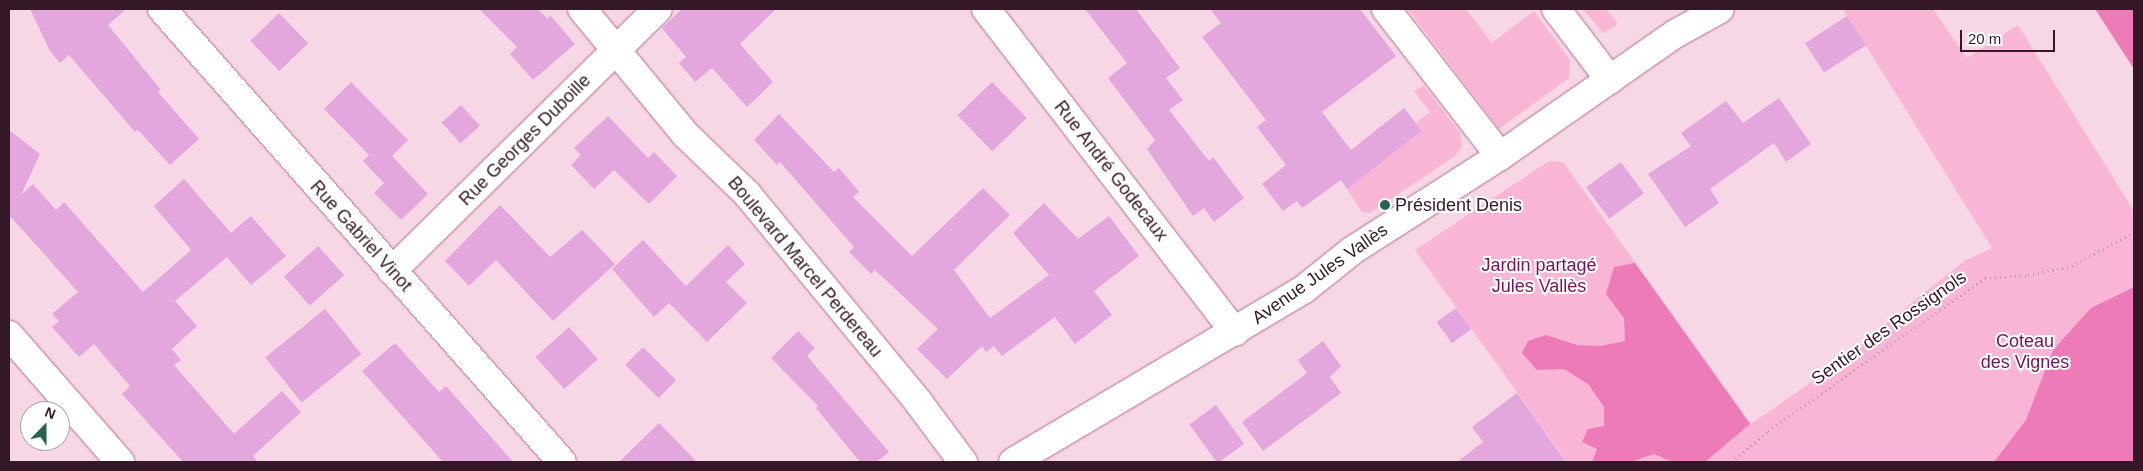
<!DOCTYPE html>
<meta charset="utf-8">
<style>
body{margin:0}
#map{position:relative;width:2143px;height:471px;overflow:hidden;background:#f7d7e5;font-family:Helvetica,sans-serif}
div>[style]{position:absolute}
[style*='--x']{left:calc(var(--x)*1px);top:calc(var(--y)*1px);width:calc(var(--w)*1px);rotate:calc(var(--a)*1deg)}
.green>*{inset:0;background:#f9b5d5}
.forest>*{inset:0;background:#ed7bb7}
.building>*{inset:0;background:#e3a7de;transform-origin:0 0}
.path>*{height:3px;margin-top:-1.5px;transform-origin:0;background:repeating-linear-gradient(90deg,#ba9ba9 0 1px,transparent 0 5px)}
.roads{filter:drop-shadow(0 0 1px #b66e92) drop-shadow(0 0 1px #b66e92)}
.minor>*{height:28px;margin:-14px;padding:0 14px;transform-origin:14px;border-radius:14px;background:#fff}
.secondary>*{height:28px;margin:-14px;padding:0 14px;transform-origin:14px;border-radius:14px;background:#fff}
.dots>*{width:14px;height:14px;translate:-50% -50%;box-sizing:border-box;border:2px solid #fff;border-radius:50%}
span{translate:-50% -50%;white-space:nowrap;text-align:center;line-height:1.15;-webkit-text-stroke:4px #fff;paint-order:stroke}
.street-label{font-size:18px;color:#351827}
.poi-label{font-size:18px;color:#351827}
.left{translate:0 -50%;text-align:left}
.park-label{font-size:18px;color:#791252}
.frame{position:absolute;inset:0;border:10px solid #351827;pointer-events:none}
.north{position:absolute;left:20px;top:401px;width:50px;height:50px;box-sizing:border-box;background:#fff;border:1px solid #aea3a9;border-radius:50%;rotate:22deg;font-size:14px;font-weight:700;line-height:20px;text-align:center;color:#351827}
.north::after{content:'';display:block;margin:auto;width:18px;height:22px;background:#266450;clip-path:polygon(50% 0,100% 100%,50% 72%,0 100%)}
.scale{position:absolute;left:1960px;top:30px;width:95px;height:22px;box-sizing:border-box;border:2px solid #351827;border-top:0;padding-left:6px;font-size:15px;line-height:18px;white-space:nowrap;color:#351827;-webkit-text-stroke:4px #fff;paint-order:stroke}
</style>
<div id="map">
<div class="green">
<i style="clip-path:polygon(1408px 9px,1466px 9px,1492px 43px,1534px 11px,1570px 60px,1569px 78px,1499px 129px)"></i>
<i style="clip-path:polygon(1583px 9px,1606px 9px,1618px 24px,1603px 33px)"></i>
<i style="clip-path:polygon(1843px 9px,1933px 9px,1967px 58px,2018px 25px,2134px 211px,2134px 462px,1567px 462px,1415px 250px,1549px 161px,1563px 162px,1751px 424px,1830px 369px,1964px 261px,1992px 248px)"></i>
<i style="clip-path:polygon(1424px 86px,1460px 133px,1462px 147px,1455px 156px,1370px 213px,1362px 212px,1347px 189px,1422px 131px,1416px 123px,1430px 112px,1414px 91px)"></i>
</div>
<div class="forest">
<i style="clip-path:polygon(2095px 9px,2134px 9px,2134px 69px)"></i>
<i style="clip-path:polygon(1635px 263px,1750px 424px,1705px 462px,1673px 462px,1654px 454px,1630px 462px,1592px 462px,1597px 449px,1582px 442px,1588px 429px,1604px 426px,1604px 407px,1588px 384px,1564px 369px,1537px 370px,1522px 353px,1528px 341px,1546px 335px,1577px 345px,1601px 346px,1625px 341px,1624px 318px,1606px 294px,1614px 267px)"></i>
<i style="clip-path:polygon(2134px 287px,2134px 462px,1994px 462px,2026px 420px,2053px 350px,2091px 308px)"></i>
</div>
<div class="building">
<i style="clip-path:polygon(30px 9px,126px 9px,108px 25px,161px 90px,158px 92px,199px 139px,170px 165px,138px 130px,135px 132px,69px 55px,60px 63px,50px 51px)"></i>
<i style="clip-path:polygon(479px 9px,538px 9px,548px 19px,550px 15px,575px 44px,533px 80px,510px 54px,517px 47px)"></i>
<i style="clip-path:polygon(682px 9px,776px 9px,740px 44px,773px 82px,747px 107px,712px 68px,695px 82px,679px 63px,686px 57px,662px 28px)"></i>
<i style="clip-path:polygon(1085px 9px,1136px 9px,1180px 68px,1166px 78px,1183px 100px,1169px 110px,1209px 161px,1213px 157px,1244px 198px,1214px 222px,1204px 208px,1193px 216px,1147px 149px,1155px 140px,1108px 78px,1127px 63px)"></i>
<i style="clip-path:polygon(1210px 9px,1360px 9px,1396px 56px,1322px 112px,1351px 150px,1404px 108px,1422px 131px,1347px 189px,1341px 180px,1302px 208px,1297px 201px,1283px 211px,1262px 184px,1286px 165px,1257px 127px,1266px 120px,1202px 37px,1221px 23px)"></i>
<i style="left:279px;top:13px;width:42px;height:40px;rotate:46deg"></i>
<i style="left:1847px;top:16px;width:35px;height:50px;rotate:57deg"></i>
<i style="clip-path:polygon(351px 82px,408px 140px,392px 156px,428px 194px,401px 220px,374px 193px,384px 183px,363px 161px,369px 155px,324px 109px)"></i>
<i style="left:992px;top:82px;width:50px;height:48px;rotate:46deg"></i>
<i style="clip-path:polygon(1779px 98px,1811px 144px,1786px 162px,1774px 143px,1710px 189px,1719px 203px,1685px 227px,1648px 174px,1691px 146px,1681px 133px,1726px 101px,1743px 123px)"></i>
<i style="left:461px;top:105px;width:28px;height:26px;rotate:48deg"></i>
<i style="clip-path:polygon(779px 114px,834px 172px,839px 168px,859px 192px,853px 197px,912px 256px,983px 188px,1010px 215px,954px 270px,990px 318px,1049px 275px,1013px 233px,1044px 203px,1078px 239px,1109px 216px,1139px 256px,1094px 291px,1112px 315px,1075px 344px,1055px 317px,1002px 356px,994px 346px,986px 352px,982px 346px,947px 379px,917px 349px,938px 329px,875px 270px,871px 274px,849px 252px,854px 247px,780px 162px,777px 165px,754px 140px)"></i>
<i style="clip-path:polygon(608px 116px,648px 158px,654px 152px,677px 176px,649px 204px,614px 170px,594px 189px,571px 165px,581px 155px,574px 148px)"></i>
<i style="clip-path:polygon(9px 130px,40px 154px,21px 195px,33px 184px,56px 210px,64px 202px,143px 292px,191px 250px,154px 206px,184px 179px,231px 233px,251px 216px,286px 256px,251px 285px,227px 257px,175px 301px,197px 326px,172px 349px,181px 360px,174px 365px,234px 434px,282px 391px,301px 412px,253px 456px,258px 462px,183px 462px,122px 394px,130px 386px,94px 344px,79px 357px,52px 327px,59px 321px,52px 314px,78px 292px,11px 217px,9px 221px)"></i>
<i style="left:1621px;top:162px;width:39px;height:43px;rotate:54deg"></i>
<i style="clip-path:polygon(500px 205px,550px 257px,582px 230px,615px 264px,553px 321px,496px 260px,469px 286px,445px 261px)"></i>
<i style="clip-path:polygon(643px 240px,686px 286px,728px 245px,745px 264px,726px 282px,747px 303px,707px 342px,669px 303px,654px 317px,612px 269px)"></i>
<i style="left:318px;top:246px;width:39px;height:46px;rotate:48deg"></i>
<i style="left:1456px;top:308px;width:26px;height:24px;rotate:54deg"></i>
<i style="left:325px;top:309px;width:58px;height:77px;rotate:51deg"></i>
<i style="left:569px;top:327px;width:43px;height:45px;rotate:48deg"></i>
<i style="clip-path:polygon(798px 331px,815px 348px,807px 356px,889px 452px,876px 462px,860px 462px,816px 408px,818px 406px,771px 358px)"></i>
<i style="clip-path:polygon(1323px 341px,1341px 366px,1330px 377px,1341px 393px,1263px 451px,1242px 422px,1307px 373px,1298px 360px)"></i>
<i style="clip-path:polygon(395px 343px,439px 392px,446px 386px,513px 462px,443px 462px,362px 371px)"></i>
<i style="left:643px;top:347px;width:47px;height:25px;rotate:45deg"></i>
<i style="clip-path:polygon(1517px 393px,1566px 462px,1457px 462px,1483px 442px,1472px 427px)"></i>
<i style="left:1216px;top:405px;width:48px;height:33px;rotate:54deg"></i>
<i style="clip-path:polygon(659px 423px,697px 462px,619px 462px)"></i>
</div>
<div class="path">
<i style="--x:1732;--y:462;--w:48;--a:-40.7"></i>
<i style="--x:1768;--y:431;--w:266;--a:-35.2"></i>
<i style="--x:1985;--y:278;--w:43;--a:-4"></i>
<i style="--x:2028;--y:275;--w:45;--a:-11.6"></i>
<i style="--x:2072;--y:266;--w:71;--a:-28.7"></i>
</div>
<div class="roads">
<div class="minor">
<i style="--x:162;--y:9;--w:604;--a:48.56"></i>
<i style="--x:582;--y:9;--w:163;--a:50.5"></i>
<i style="--x:686;--y:135;--w:85;--a:44"></i>
<i style="--x:747;--y:194;--w:271;--a:50.5"></i>
<i style="--x:919;--y:403;--w:74;--a:53.3"></i>
<i style="--x:986;--y:9;--w:408;--a:52.4"></i>
<i style="--x:1386;--y:9;--w:186;--a:52.2"></i>
<i style="--x:1556;--y:9;--w:89;--a:52.7"></i>
<i style="--x:392;--y:271;--w:373;--a:-44.6"></i>
<i style="--x:9;--y:335;--w:169;--a:48.8"></i>
</div>
<div class="secondary">
<i style="--x:1013;--y:462;--w:337;--a:-30.7"></i>
<i style="--x:1303;--y:290;--w:64;--a:-38.7"></i>
<i style="--x:1353;--y:250;--w:174;--a:-32.6"></i>
<i style="--x:1500;--y:156;--w:213;--a:-34.9"></i>
<i style="--x:1675;--y:34;--w:51;--a:-29.1"></i>
</div>
</div>
<div class="dots">
<i style="left:1385px;top:205px;background:#266450"></i>
</div>
<div class="street-label">
<span style="left:525px;top:140px;rotate:-45deg">Rue Georges Duboille</span>
<span style="left:1111px;top:171px;rotate:52deg">Rue André Godecaux</span>
<span style="left:361px;top:236px;rotate:48deg">Rue Gabriel Vinot</span>
<span style="left:805px;top:267px;rotate:50deg">Boulevard Marcel Perdereau</span>
<span style="left:1320px;top:274px;rotate:-35deg">Avenue Jules Vallès</span>
<span style="left:1889px;top:328px;rotate:-35deg">Sentier des Rossignols</span>
</div>
<div class="poi-label">
<span class="left" style="left:1395px;top:205px">Président Denis</span>
</div>
<div class="park-label">
<span style="left:1539px;top:276px">Jardin partagé<br>Jules Vallès</span>
<span style="left:2025px;top:352px">Coteau<br>des Vignes</span>
</div>
<div class="frame"></div>
<div class="north">N</div>
<div class="scale">20 m</div>
</div>
